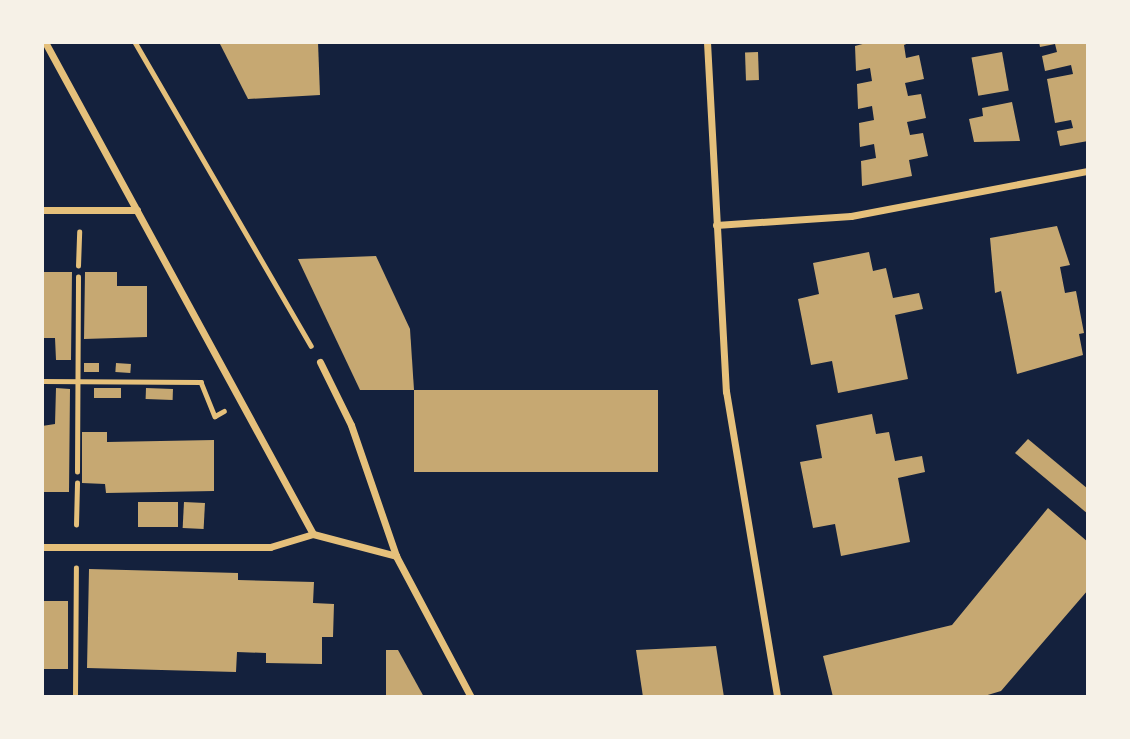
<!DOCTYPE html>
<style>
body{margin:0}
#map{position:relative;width:1130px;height:739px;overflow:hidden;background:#14213d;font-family:"Libre Baskerville",serif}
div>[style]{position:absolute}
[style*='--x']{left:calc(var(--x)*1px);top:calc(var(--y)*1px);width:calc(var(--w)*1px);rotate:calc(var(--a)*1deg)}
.building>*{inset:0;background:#c6a872;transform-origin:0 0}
.path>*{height:4.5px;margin:-2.25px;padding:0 2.25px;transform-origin:2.25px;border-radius:2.25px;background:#e5c07b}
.minor>*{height:7px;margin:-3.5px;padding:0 3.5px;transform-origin:3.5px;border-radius:3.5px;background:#e5c07b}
span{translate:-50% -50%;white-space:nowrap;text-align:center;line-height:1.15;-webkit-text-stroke:5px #f6f1e7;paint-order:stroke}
.frame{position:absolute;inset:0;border:44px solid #f6f1e7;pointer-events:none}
</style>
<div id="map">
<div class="building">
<i style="clip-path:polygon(219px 42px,318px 42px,320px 95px,248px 99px)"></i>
<i style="clip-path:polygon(870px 42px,911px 42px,904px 45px,906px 58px,919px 55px,924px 79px,905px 83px,908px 96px,921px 94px,926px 118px,907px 122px,910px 135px,923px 133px,928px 156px,909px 160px,912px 176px,862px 186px,861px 161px,876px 158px,874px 144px,860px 147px,859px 123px,874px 120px,872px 106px,858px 109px,857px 84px,872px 81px,870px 68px,856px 71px,855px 46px)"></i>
<i style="clip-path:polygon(1039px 42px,1088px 42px,1088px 141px,1060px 146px,1057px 131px,1073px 128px,1071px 120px,1055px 123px,1047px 79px,1073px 74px,1071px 65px,1045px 71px,1042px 56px,1057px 52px,1055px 44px,1040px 47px)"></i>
<i style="left:758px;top:52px;width:28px;height:13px;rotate:88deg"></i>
<i style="left:1002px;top:52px;width:39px;height:31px;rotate:80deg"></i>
<i style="clip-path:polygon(1012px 102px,1020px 141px,974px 142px,969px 119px,983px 116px,982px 108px)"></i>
<i style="clip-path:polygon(1057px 226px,1070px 265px,1060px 267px,1065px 293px,1076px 291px,1084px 333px,1079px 334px,1083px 355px,1017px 374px,1001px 291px,995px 293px,990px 238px)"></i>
<i style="clip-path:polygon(869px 252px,873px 271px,886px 268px,893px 298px,919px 293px,923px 309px,895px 315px,908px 379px,838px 393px,832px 361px,811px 365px,798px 299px,819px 294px,813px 263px)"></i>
<i style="clip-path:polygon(376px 256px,410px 329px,414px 390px,360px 390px,298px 259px)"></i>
<i style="clip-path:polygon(42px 272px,72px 272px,71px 360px,56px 360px,55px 338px,42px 338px)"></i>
<i style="clip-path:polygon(85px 272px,117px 272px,117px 286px,147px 286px,147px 337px,84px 339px)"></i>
<i style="left:84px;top:363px;width:15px;height:9px"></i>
<i style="left:116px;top:363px;width:15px;height:9px;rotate:4deg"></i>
<i style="clip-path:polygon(56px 388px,70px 389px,69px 492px,42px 492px,42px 426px,55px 424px)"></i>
<i style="left:94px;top:388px;width:27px;height:10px"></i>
<i style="left:146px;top:388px;width:27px;height:11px;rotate:2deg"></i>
<i style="left:414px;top:390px;width:244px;height:82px"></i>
<i style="clip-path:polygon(872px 414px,876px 434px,889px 432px,895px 461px,922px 456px,925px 472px,898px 478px,910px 542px,841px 556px,835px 524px,813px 528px,800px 462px,822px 458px,816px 425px)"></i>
<i style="clip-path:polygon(82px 432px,107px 432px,107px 442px,214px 440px,214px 491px,106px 493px,105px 484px,82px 483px)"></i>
<i style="clip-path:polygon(1028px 439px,1088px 489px,1088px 514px,1015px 453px)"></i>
<i style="left:138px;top:502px;width:40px;height:25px"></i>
<i style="left:184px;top:502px;width:21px;height:26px;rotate:3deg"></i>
<i style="clip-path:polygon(1048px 508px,1088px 542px,1088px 590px,1001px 691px,981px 697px,833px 697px,823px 656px,952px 625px)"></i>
<i style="clip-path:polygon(89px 569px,238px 573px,238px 580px,314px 582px,313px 603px,334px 604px,333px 637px,322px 637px,322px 664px,266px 663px,266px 653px,237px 652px,236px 672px,87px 668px)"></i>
<i style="left:42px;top:601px;width:26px;height:68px"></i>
<i style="clip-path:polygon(716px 646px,724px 697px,643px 697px,636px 650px)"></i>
<i style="clip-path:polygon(386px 650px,398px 650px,424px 697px,386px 697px)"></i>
</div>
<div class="path">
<i style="--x:135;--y:42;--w:351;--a:59.9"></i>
<i style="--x:78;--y:266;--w:34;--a:-88"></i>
<i style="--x:42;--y:381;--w:159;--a:0.4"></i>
<i style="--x:201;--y:382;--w:37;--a:68"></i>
<i style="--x:215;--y:416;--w:10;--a:-29"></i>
<i style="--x:77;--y:472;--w:195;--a:-89.7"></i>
<i style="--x:76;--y:525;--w:42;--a:-88.6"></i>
<i style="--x:75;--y:697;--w:129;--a:-89.6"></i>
</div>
<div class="minor">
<i style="--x:45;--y:42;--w:560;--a:61.42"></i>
<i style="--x:313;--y:534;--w:86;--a:14.8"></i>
<i style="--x:707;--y:42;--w:350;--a:86.9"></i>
<i style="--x:726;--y:391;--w:310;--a:80.5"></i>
<i style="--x:42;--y:210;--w:95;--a:0"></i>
<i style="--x:716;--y:225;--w:135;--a:-3.8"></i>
<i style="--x:851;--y:216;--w:241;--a:-10.8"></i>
<i style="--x:320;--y:362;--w:70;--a:63.8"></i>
<i style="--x:351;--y:425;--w:139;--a:71"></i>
<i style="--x:396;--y:556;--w:160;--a:62"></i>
<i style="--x:42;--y:547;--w:228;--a:0"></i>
<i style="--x:270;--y:547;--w:45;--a:-16.8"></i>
</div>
<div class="frame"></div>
</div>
